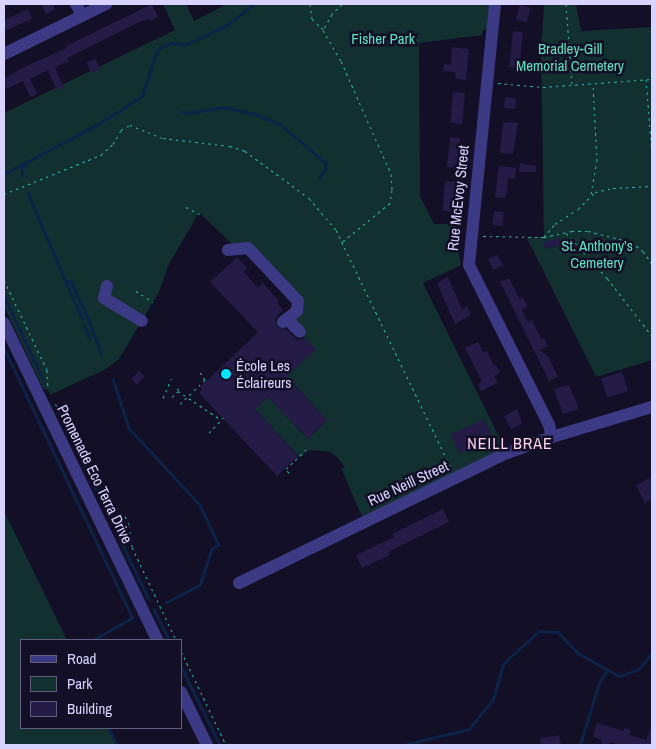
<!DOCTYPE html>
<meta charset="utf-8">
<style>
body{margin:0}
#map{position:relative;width:656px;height:749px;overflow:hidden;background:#130f26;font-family:"Archivo Narrow",sans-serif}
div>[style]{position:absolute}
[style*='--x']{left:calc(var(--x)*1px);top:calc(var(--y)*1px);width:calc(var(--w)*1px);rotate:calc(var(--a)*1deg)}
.green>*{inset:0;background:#12302f}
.stream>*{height:2.5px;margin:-1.25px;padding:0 1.25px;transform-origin:1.25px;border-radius:1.25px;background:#0c2248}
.building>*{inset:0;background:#241b47;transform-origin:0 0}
.path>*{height:1px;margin-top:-0.5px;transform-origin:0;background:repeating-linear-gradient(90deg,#2fb8b0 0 2.5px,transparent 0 6.5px)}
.minor>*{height:12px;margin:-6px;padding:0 6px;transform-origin:6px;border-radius:6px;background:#3d3a85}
.dots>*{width:14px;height:14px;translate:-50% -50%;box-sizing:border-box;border:2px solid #130f26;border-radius:50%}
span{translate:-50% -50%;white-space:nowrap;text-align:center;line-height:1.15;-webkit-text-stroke:5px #130f26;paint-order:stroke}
.park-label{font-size:15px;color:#5fe0c0}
.street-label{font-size:15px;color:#d9d4ff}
.poi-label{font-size:15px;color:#d9d4ff}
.left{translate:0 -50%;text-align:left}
.neighbourhood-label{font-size:16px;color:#ffd6f0;letter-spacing:1px}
.frame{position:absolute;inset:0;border:5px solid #d9d4ff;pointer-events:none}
.legend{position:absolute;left:20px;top:639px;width:162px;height:90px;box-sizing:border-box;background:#130f26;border:1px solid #625e7d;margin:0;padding:6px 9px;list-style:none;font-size:15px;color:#d9d4ff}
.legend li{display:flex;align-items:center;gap:10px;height:25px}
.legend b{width:25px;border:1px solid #625e7d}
</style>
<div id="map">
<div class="green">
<i style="clip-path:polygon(163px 4px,186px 4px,194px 21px,227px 4px,495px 4px,492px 29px,483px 30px,482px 35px,419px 43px,420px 196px,434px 224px,462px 224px,456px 238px,461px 265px,423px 283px,507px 453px,364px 521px,341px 468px,345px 467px,337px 457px,330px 452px,314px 450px,307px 451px,300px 458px,255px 409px,268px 397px,308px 439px,327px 420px,290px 380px,288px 382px,284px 378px,315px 349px,287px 319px,299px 307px,253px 251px,235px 247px,201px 214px,198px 214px,168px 266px,159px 292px,119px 359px,106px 369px,50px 395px,48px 390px,43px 388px,4px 306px,4px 113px,175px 30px)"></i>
<i style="clip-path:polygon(544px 4px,576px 4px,581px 31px,652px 27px,652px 360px,596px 377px,527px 238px,544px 237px,541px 53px)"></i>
<i style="clip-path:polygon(4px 511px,67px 640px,21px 640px,21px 728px,109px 728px,117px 745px,4px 745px)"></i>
</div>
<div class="stream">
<i style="--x:181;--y:111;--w:6;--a:18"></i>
<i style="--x:187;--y:113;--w:37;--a:-9"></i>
<i style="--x:224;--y:107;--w:31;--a:13"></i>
<i style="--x:254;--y:114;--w:28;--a:21"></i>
<i style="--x:280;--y:124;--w:60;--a:40.3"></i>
<i style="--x:326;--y:163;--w:5;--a:90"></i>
<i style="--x:326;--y:168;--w:12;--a:121"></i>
<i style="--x:4;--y:174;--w:109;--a:-28"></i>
<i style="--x:100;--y:123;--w:50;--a:-32.7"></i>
<i style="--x:142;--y:96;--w:45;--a:-72"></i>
<i style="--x:156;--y:53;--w:6;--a:-51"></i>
<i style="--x:160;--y:48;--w:12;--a:-24"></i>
<i style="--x:171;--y:43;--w:14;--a:8"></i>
<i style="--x:185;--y:45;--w:47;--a:-25.5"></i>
<i style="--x:227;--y:25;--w:34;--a:-38"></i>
<i style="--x:22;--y:176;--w:7;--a:-90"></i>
<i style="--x:22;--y:169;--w:7;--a:-56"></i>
<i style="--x:28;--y:193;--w:97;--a:66.9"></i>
<i style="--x:66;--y:282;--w:5;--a:-11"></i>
<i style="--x:71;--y:281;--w:46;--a:65.7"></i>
<i style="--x:90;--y:323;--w:33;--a:70"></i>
<i style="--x:66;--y:282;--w:39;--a:66"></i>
<i style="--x:4;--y:296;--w:92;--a:64.8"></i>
<i style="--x:84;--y:325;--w:15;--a:67"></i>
<i style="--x:4;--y:348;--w:299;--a:64.5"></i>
<i style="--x:133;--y:618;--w:45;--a:150.6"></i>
<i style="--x:113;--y:379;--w:52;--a:71.9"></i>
<i style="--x:129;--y:428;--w:105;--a:47.3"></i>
<i style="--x:200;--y:505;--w:44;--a:64.6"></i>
<i style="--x:219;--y:545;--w:8;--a:150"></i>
<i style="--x:212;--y:549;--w:38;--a:108"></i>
<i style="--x:200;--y:585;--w:38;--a:152"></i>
<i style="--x:59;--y:413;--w:207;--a:64.2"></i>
<i style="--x:154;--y:609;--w:34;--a:64"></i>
<i style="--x:181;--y:666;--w:88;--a:63.7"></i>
<i style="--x:109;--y:728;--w:19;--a:65"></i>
<i style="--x:403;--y:745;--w:68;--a:-13.6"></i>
<i style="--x:469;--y:729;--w:38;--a:-51"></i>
<i style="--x:493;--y:699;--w:36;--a:-74"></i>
<i style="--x:503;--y:664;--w:49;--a:-42.5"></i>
<i style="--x:539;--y:631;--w:19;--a:3"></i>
<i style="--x:558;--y:632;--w:29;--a:46"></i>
<i style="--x:578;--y:653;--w:47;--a:29.3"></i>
<i style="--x:619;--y:676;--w:21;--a:-19"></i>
<i style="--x:639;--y:669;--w:21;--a:-51"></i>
<i style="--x:580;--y:745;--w:65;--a:-73"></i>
<i style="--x:599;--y:683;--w:15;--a:-58"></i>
</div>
<div class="building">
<i style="clip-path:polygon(41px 4px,53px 4px,55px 9px,46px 14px)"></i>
<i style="clip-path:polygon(152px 4px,158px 17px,151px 21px,150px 19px,141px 21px,67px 58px,69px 61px,55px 67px,64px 88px,57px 91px,48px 70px,30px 79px,37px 94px,30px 97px,23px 81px,6px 89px,4px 79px,24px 67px,67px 48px,66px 46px)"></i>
<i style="left:520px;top:5px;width:11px;height:15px;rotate:15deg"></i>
<i style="clip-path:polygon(28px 9px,32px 19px,4px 31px,4px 20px)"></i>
<i style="left:513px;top:31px;width:10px;height:36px;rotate:6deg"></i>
<i style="clip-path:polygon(452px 47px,469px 49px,466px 80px,456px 79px,455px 72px,443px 71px,444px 64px,451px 65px)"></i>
<i style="left:96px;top:59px;width:11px;height:10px;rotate:68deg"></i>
<i style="left:453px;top:92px;width:12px;height:31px;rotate:5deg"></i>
<i style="left:505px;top:97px;width:11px;height:11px;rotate:5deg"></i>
<i style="clip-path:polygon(511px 122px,518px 123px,513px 154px,500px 153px,503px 123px)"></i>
<i style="left:450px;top:137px;width:10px;height:30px;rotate:6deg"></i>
<i style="clip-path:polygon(520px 163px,536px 166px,536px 172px,519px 172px)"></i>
<i style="clip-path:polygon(499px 166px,516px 168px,515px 178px,508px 178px,506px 198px,495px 197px)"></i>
<i style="left:445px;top:181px;width:11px;height:30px;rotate:5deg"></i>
<i style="left:494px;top:211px;width:10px;height:14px;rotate:6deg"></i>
<i style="left:559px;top:238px;width:7px;height:16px;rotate:74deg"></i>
<i style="clip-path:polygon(497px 255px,503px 265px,493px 270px,488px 259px)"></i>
<i style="clip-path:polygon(237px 257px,247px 268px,244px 272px,258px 288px,263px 283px,279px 301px,277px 303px,283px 310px,275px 319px,277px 327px,286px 329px,297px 340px,305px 338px,316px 349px,286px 376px,327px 420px,308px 439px,268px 397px,255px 409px,298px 456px,277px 476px,199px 393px,202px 390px,200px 387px,258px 332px,210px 282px)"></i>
<i style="clip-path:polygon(448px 277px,462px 309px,467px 307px,471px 315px,455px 324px,437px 283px)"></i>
<i style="clip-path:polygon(509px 278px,519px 298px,523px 297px,528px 307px,522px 310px,528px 322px,532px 320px,541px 339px,543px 337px,548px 346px,539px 350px,548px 356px,558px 377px,549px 381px,500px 282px)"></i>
<i style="clip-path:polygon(478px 342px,483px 352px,487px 351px,494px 366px,496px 365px,500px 372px,494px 376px,498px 383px,481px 391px,478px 384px,482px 382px,465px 348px)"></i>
<i style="left:139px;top:371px;width:8px;height:11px;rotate:45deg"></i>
<i style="left:622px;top:372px;width:20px;height:22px;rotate:72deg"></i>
<i style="clip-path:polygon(569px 385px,579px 409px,563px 414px,554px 389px)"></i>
<i style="clip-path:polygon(517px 409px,522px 424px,511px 429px,504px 416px)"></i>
<i style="left:484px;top:419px;width:21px;height:37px;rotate:65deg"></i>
<i style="clip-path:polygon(652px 477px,652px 499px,645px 503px,636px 485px)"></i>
<i style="clip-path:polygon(443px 509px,449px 522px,388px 552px,390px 555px,362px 568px,356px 555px,394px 537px,392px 534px)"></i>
<i style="clip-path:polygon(597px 723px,624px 731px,624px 728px,631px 730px,630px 735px,646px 740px,652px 724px,652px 745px,621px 745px,611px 742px,610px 745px,601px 745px,603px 740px,593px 737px)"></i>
<i style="clip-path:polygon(559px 735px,561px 745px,541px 745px,540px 738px)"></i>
</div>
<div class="path">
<i style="--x:310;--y:4;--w:15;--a:82"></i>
<i style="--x:312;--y:19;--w:15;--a:42"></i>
<i style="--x:342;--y:4;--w:14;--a:135"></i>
<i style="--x:332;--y:14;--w:18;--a:119"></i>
<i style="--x:323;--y:30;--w:36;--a:60"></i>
<i style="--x:341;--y:61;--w:124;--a:66.1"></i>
<i style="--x:391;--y:174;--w:16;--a:86"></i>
<i style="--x:392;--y:190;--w:13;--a:99"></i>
<i style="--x:390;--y:203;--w:62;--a:140.9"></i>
<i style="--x:566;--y:4;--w:80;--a:85.7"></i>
<i style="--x:646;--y:79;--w:74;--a:85.4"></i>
<i style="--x:498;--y:83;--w:45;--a:5.1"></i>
<i style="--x:543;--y:87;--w:109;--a:-4.2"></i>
<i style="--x:4;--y:194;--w:105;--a:-21.9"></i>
<i style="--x:101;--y:155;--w:16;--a:-43"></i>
<i style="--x:113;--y:144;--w:16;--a:-60"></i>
<i style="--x:121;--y:130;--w:10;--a:-29"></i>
<i style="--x:130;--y:125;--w:35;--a:22"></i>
<i style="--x:163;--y:138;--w:67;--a:6.8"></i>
<i style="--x:230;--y:146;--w:16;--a:18"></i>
<i style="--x:245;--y:151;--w:79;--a:36.3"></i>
<i style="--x:309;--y:198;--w:42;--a:49.8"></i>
<i style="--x:336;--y:230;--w:264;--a:64.2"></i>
<i style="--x:591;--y:194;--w:34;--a:-80"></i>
<i style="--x:597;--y:161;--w:77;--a:-93"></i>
<i style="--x:186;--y:207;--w:15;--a:28"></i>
<i style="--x:566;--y:233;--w:61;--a:47.7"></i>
<i style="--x:607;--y:278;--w:73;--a:52.2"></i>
<i style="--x:483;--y:236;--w:61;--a:0.9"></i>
<i style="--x:544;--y:237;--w:29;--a:-12"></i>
<i style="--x:572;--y:231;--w:16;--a:0"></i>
<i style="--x:588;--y:231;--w:44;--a:14.3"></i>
<i style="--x:631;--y:242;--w:15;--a:37"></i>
<i style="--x:643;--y:251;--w:16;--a:55"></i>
<i style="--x:544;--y:237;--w:17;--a:-50"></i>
<i style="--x:555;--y:224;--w:27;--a:-33"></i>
<i style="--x:578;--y:209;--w:24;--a:-45"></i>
<i style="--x:595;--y:192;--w:18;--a:-13"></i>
<i style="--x:613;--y:188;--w:39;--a:-3"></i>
<i style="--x:4;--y:280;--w:100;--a:64.5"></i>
<i style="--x:47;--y:370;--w:19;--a:87"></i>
<i style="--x:136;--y:291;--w:20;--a:33"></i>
<i style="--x:178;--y:388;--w:3;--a:90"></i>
<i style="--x:178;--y:391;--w:50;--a:33.7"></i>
<i style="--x:172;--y:397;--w:8;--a:-45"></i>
<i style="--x:163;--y:398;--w:21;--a:-67"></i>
<i style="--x:55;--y:404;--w:19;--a:43"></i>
<i style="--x:69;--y:417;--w:89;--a:64.6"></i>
<i style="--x:107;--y:497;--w:26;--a:47"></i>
<i style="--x:125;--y:516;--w:10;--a:66"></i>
<i style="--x:129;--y:525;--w:22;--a:82"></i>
<i style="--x:132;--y:547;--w:103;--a:64.7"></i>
<i style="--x:180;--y:404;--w:35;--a:-44"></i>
<i style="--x:205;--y:380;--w:9;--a:-122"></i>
<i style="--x:209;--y:433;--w:21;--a:-47"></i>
<i style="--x:289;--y:473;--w:5;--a:-127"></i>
<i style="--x:286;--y:469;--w:28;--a:-44"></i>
<i style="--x:181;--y:651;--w:104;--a:64.4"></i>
</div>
<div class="minor">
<i style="--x:76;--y:4;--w:13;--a:61"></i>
<i style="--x:495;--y:4;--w:262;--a:95.7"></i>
<i style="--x:469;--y:265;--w:179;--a:63.4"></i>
<i style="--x:549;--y:425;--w:12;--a:76"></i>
<i style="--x:4;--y:54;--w:114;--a:-26.1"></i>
<i style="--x:228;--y:250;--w:20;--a:-6"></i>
<i style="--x:248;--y:248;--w:73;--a:46.7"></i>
<i style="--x:298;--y:301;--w:10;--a:96"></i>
<i style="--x:297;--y:311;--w:18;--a:142"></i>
<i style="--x:107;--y:286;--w:12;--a:104"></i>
<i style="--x:104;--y:298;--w:44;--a:31.2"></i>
<i style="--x:287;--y:319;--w:18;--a:45"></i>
<i style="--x:4;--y:323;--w:352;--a:64.2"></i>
<i style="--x:239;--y:583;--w:298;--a:-25.9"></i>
<i style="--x:507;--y:453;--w:48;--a:-19.6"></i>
<i style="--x:552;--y:437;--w:104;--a:-16.7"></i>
<i style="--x:181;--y:692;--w:59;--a:63.9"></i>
</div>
<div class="dots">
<i style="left:226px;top:374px;background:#00e5ff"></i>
</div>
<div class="park-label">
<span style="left:383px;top:39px">Fisher Park</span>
<span style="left:570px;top:57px">Bradley-Gill<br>Memorial Cemetery</span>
<span style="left:597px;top:254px">St. Anthony’s<br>Cemetery</span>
</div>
<div class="street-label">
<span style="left:458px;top:198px;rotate:-84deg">Rue McEvoy Street</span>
<span style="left:95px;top:474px;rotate:64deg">Promenade Eco Terra Drive</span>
<span style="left:408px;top:483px;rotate:-25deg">Rue Neill Street</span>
</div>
<div class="poi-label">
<span class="left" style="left:236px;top:374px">École Les<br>Éclaireurs</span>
</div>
<div class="neighbourhood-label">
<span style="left:510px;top:443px">NEILL BRAE</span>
</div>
<div class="frame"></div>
<ul class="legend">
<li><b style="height:6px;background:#3d3a85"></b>Road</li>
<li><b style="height:14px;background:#12302f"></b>Park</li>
<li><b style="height:14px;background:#241b47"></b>Building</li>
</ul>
</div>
